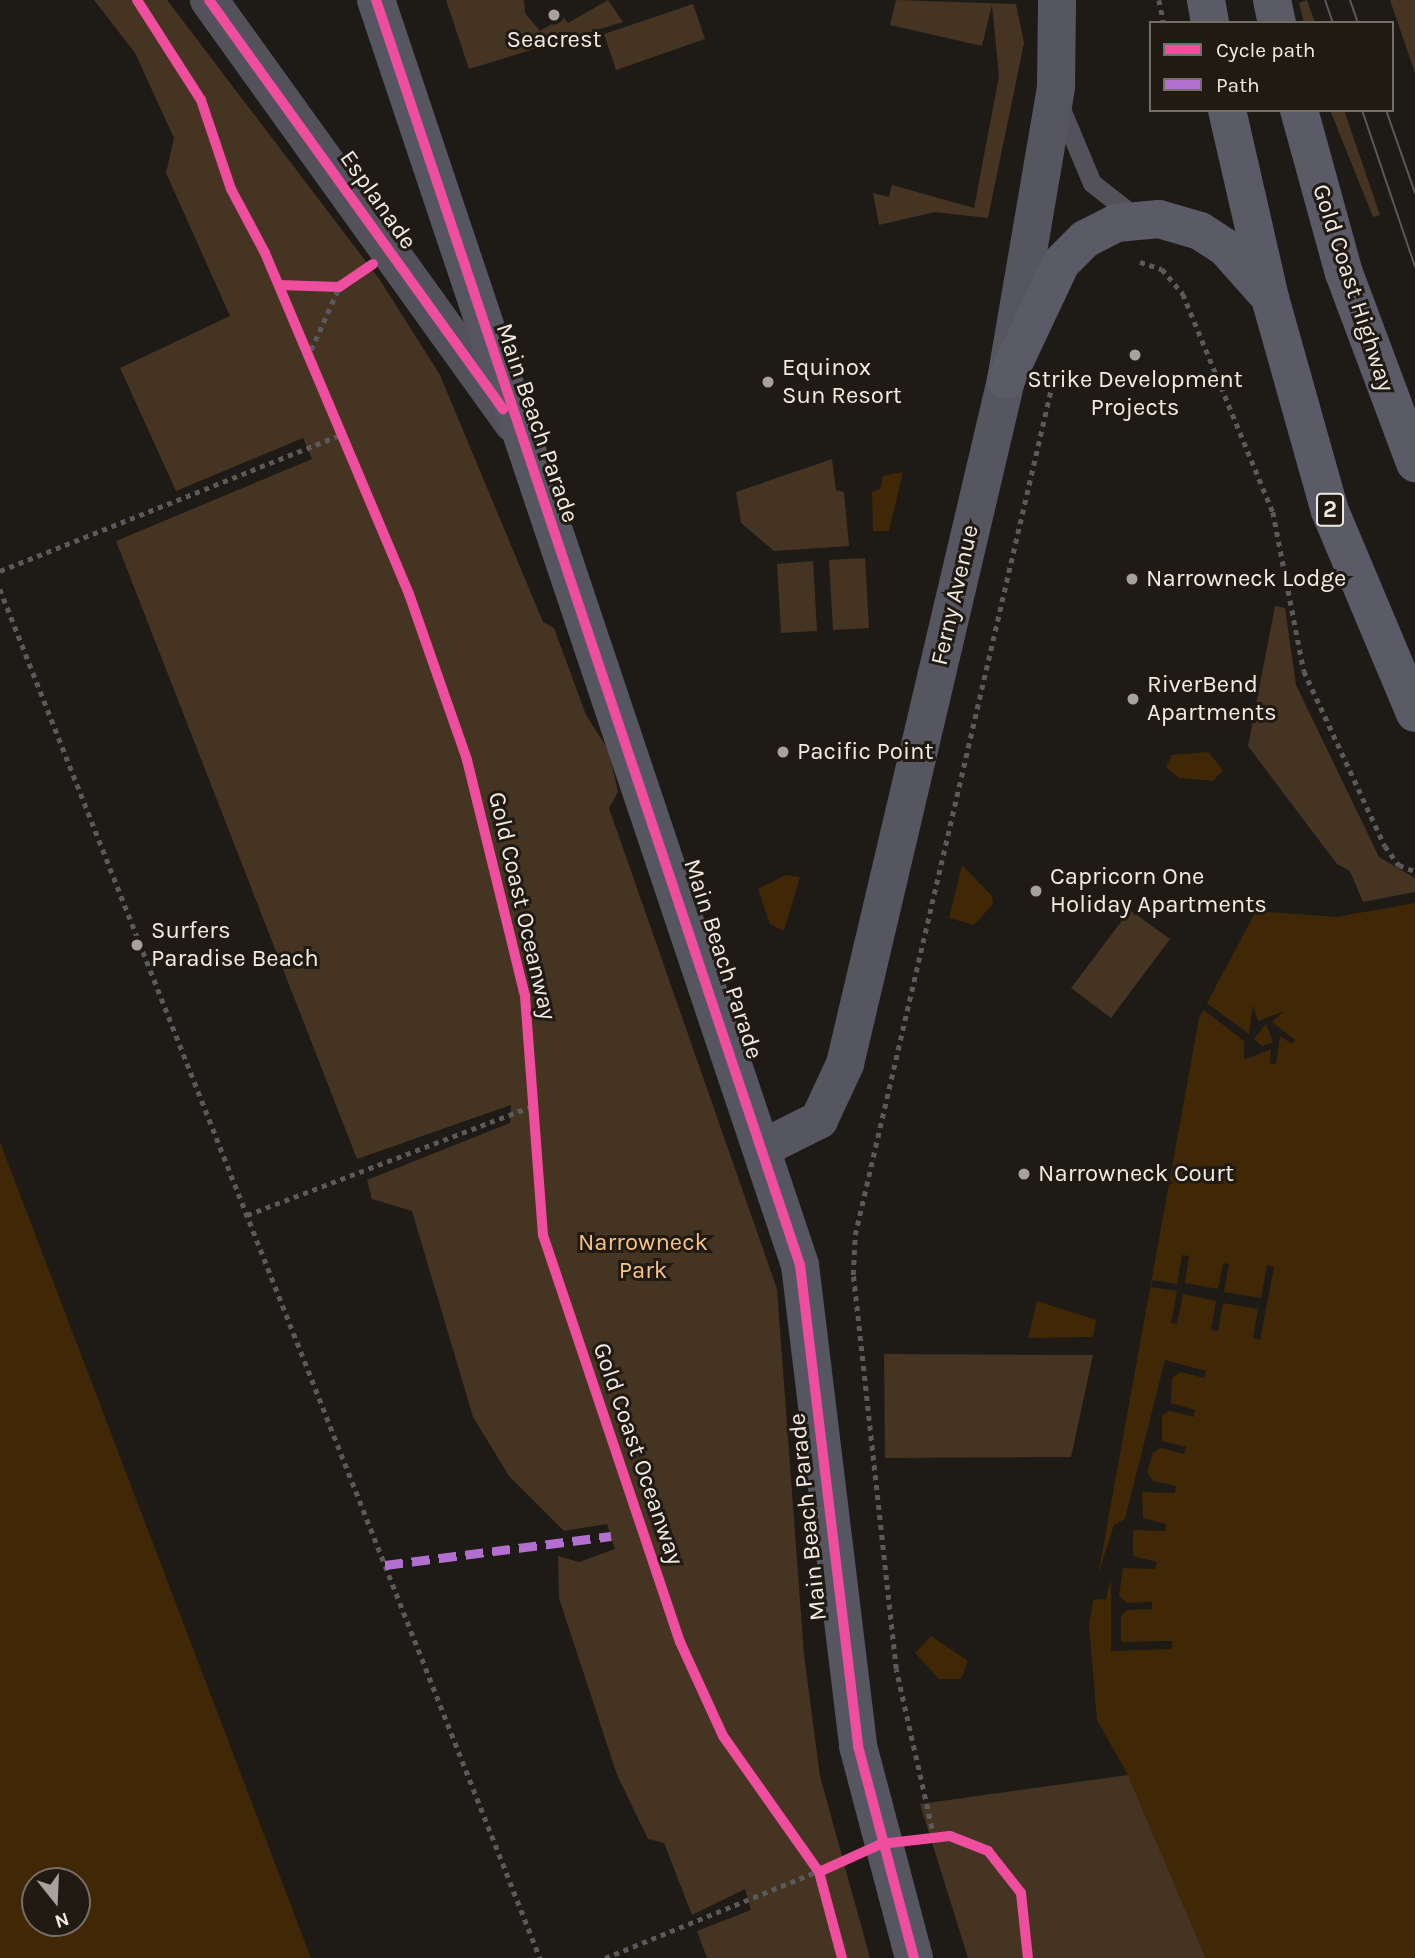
<!DOCTYPE html>
<html>
<head>
<meta charset="utf-8">
<style>
	body { margin:0 }
	#map { position:relative; width:1415px; height:1958px; overflow:hidden; background:#1e1a16; font-family:Karla,sans-serif }
	div>[style] { position:absolute }
	.green>* { inset:0; background:#453421 }
	.water>* { inset:0; background:#402807 }
	.pier>* { inset:0; background:#1e1a16 }
	.path>* { height:4.5px; margin-top:-2.25px; transform-origin:0; background:repeating-linear-gradient(90deg,#5a5a5d 0 5px,transparent 0 10px) }
	.lane>* { height:19px; margin:-9.5px; padding:0 9.5px; transform-origin:9.5px; border-radius:9.5px; background:#53525b }
	.street>* { height:38px; margin:-19px; padding:0 19px; transform-origin:19px; border-radius:19px; background:#53525b }
	.secondary>* { height:38px; margin:-19px; padding:0 19px; transform-origin:19px; border-radius:19px; background:#565661 }
	.highway>* { height:38px; margin:-19px; padding:0 19px; transform-origin:19px; border-radius:19px; background:#5b5b67 }
	.tram>* { height:2px; margin:-1px; padding:0 1px; transform-origin:1px; border-radius:1px; background:#5a585a }
	.quiet>* { height:9px; margin-top:-4.5px; transform-origin:0; background:repeating-linear-gradient(90deg,#b36fd0 0 18px,transparent 0 27px) }
	.cycleway>* { height:10px; margin:-5px; padding:0 5px; transform-origin:5px; border-radius:5px; background:#ef4d9e }
	.dots>* { width:19px; height:19px; translate:-50% -50%; box-sizing:border-box; border:4px solid #211a12; border-radius:50% }
	span { translate:-50% -50%; white-space:nowrap; text-align:center; line-height:1.15; -webkit-text-stroke:6px #211a12; paint-order:stroke }
	.shield-label span { padding:2px 5px; background:#211a12; border:2px solid; border-radius:5px; -webkit-text-stroke-width:0 }
	.shield-label { font-size:23px; color:#f0ebe5; font-weight:700 }
	.poi-label { font-size:24px; color:#f0ebe5 }
	.left { translate:0 -50%; text-align:left }
	.street-label { font-size:24px; color:#f0ebe5 }
	.park-label { font-size:24px; color:#f5c38b }
	.legend { position:absolute; left:1149px; top:21px; width:245px; height:91px; box-sizing:border-box; background:#211a12; border:2px solid #746e66; margin:0; padding:9px 12px; list-style:none; font-size:21px; color:#f0ebe5 }
	.legend li { display:flex; align-items:center; gap:14px; height:35px }
	.legend b { width:35px; border:2px solid #746e66 }
	.north { position:absolute; left:21px; top:1867px; width:70px; height:70px; box-sizing:border-box; background:#211a12; border:2px solid #746e66; border-radius:50%; rotate:162deg; font-size:19px; font-weight:700; line-height:28px; text-align:center; color:#f0ebe5 }
	.north::after { content:''; display:block; margin:auto; width:24px; height:32px; background:#a6a29d; clip-path:polygon(50% 0,100% 100%,50% 72%,0 100%) }
</style>
</head>
<body>
<div id="map">
	<div class="green">
		<i style="clip-path:polygon(94px 0,167px 0,380px 280px,440px 375px,543px 622px,554px 628px,586px 715px,609px 751px,618px 792px,609px 808px,777px 1289px,804px 1655px,820px 1776px,870px 1958px,707px 1958px,697px 1931px,751px 1910px,745px 1889px,692px 1915px,664px 1843px,648px 1839px,617px 1775px,559px 1598px,558px 1556px,579px 1562px,615px 1549px,607px 1524px,564px 1531px,509px 1476px,473px 1417px,412px 1211px,372px 1199px,367px 1180px,510px 1123px,511px 1105px,357px 1159px,116px 541px,312px 459px,303px 438px,176px 491px,120px 368px,230px 316px,166px 173px,174px 138px,135px 53px)"></i>
		<i style="clip-path:polygon(446px 0,524px 0,525px 13px,540px 31px,563px 17px,568px 23px,608px 0,623px 22px,469px 69px)"></i>
		<i style="clip-path:polygon(896px 0,1016px 4px,1024px 43px,988px 218px,935px 212px,879px 225px,873px 193px,889px 197px,892px 185px,974px 208px,999px 76px,992px 5px,982px 46px,890px 25px)"></i>
		<i style="clip-path:polygon(1307px 0,1315px 23px,1304px 23px,1299px 3px)"></i>
		<i style="clip-path:polygon(1390px 0,1415px 0,1415px 73px)"></i>
		<i style="clip-path:polygon(693px 4px,705px 39px,616px 70px,604px 34px)"></i>
		<i style="clip-path:polygon(1330px 110px,1344px 110px,1380px 215px,1373px 217px)"></i>
		<i style="clip-path:polygon(832px 459px,836px 490px,844px 492px,849px 546px,774px 551px,741px 523px,736px 492px)"></i>
		<i style="clip-path:polygon(865px 558px,869px 628px,833px 630px,829px 560px)"></i>
		<i style="clip-path:polygon(813px 561px,817px 631px,781px 633px,777px 564px)"></i>
		<i style="clip-path:polygon(1275px 606px,1285px 608px,1296px 685px,1379px 857px,1415px 878px,1415px 892px,1363px 902px,1350px 871px,1337px 864px,1248px 746px)"></i>
		<i style="clip-path:polygon(1130px 910px,1170px 939px,1111px 1018px,1071px 988px)"></i>
		<i style="clip-path:polygon(884px 1354px,1093px 1355px,1071px 1457px,885px 1458px)"></i>
		<i style="clip-path:polygon(1128px 1775px,1206px 1958px,968px 1958px,920px 1804px)"></i>
	</div>
	<div class="water">
		<i style="clip-path:polygon(903px 472px,889px 531px,873px 531px,872px 492px,880px 489px,883px 476px)"></i>
		<i style="clip-path:polygon(1208px 752px,1223px 770px,1213px 781px,1179px 778px,1166px 767px,1172px 755px)"></i>
		<i style="clip-path:polygon(962px 865px,992px 896px,993px 904px,974px 925px,949px 918px)"></i>
		<i style="clip-path:polygon(786px 875px,800px 877px,784px 931px,770px 924px,758px 889px)"></i>
		<i style="clip-path:polygon(1415px 903px,1415px 1958px,1206px 1958px,1128px 1775px,1097px 1720px,1089px 1625px,1199px 1018px,1256px 911px,1336px 917px)"></i>
		<i style="clip-path:polygon(evenodd,0 1142px,311px 1958px,0 1958px,0 1142px,35px 1881px,77px 1881px,77px 1923px,35px 1923px,35px 1881px)"></i>
		<i style="clip-path:polygon(1037px 1301px,1096px 1320px,1093px 1337px,1028px 1338px)"></i>
		<i style="clip-path:polygon(931px 1636px,968px 1661px,961px 1679px,939px 1679px,915px 1653px)"></i>
	</div>
	<div class="pier">
		<i style="clip-path:polygon(evenodd,1204px 1001px,1249px 1034px,1253px 1005px,1258px 1021px,1284px 1011px,1272px 1022px,1295px 1040px,1292px 1044px,1280px 1036px,1276px 1064px,1270px 1064px,1271px 1049px,1244px 1060px,1244px 1041px,1201px 1008px,1204px 1001px,1266px 1024px,1273px 1042px,1262px 1046px,1254px 1039px,1266px 1024px)"></i>
		<i style="clip-path:polygon(1182px 1255px,1189px 1256px,1185px 1283px,1218px 1289px,1223px 1263px,1229px 1264px,1224px 1292px,1261px 1298px,1267px 1265px,1274px 1267px,1260px 1340px,1253px 1338px,1258px 1309px,1223px 1303px,1218px 1331px,1211px 1330px,1216px 1301px,1183px 1294px,1177px 1324px,1171px 1323px,1177px 1291px,1151px 1287px,1152px 1280px,1177px 1284px)"></i>
		<i style="clip-path:polygon(1165px 1360px,1206px 1371px,1204px 1378px,1180px 1372px,1172px 1378px,1171px 1403px,1195px 1410px,1194px 1417px,1170px 1411px,1162px 1415px,1162px 1441px,1186px 1447px,1184px 1454px,1161px 1448px,1153px 1453px,1147px 1472px,1153px 1481px,1176px 1486px,1175px 1493px,1142px 1492px,1143px 1518px,1166px 1524px,1165px 1531px,1133px 1530px,1133px 1556px,1157px 1562px,1155px 1569px,1123px 1568px,1119px 1596px,1127px 1603px,1152px 1602px,1152px 1609px,1127px 1610px,1121px 1616px,1121px 1642px,1172px 1641px,1172px 1649px,1111px 1651px,1111px 1579px,1106px 1599px,1090px 1600px,1114px 1525px,1125px 1519px)"></i>
	</div>
	<div class="path">
		<i style="left:1159px;top:0;width:24px;rotate:78deg"></i>
		<i style="left:1140px;top:262px;width:23px;rotate:18deg"></i>
		<i style="left:1162px;top:269px;width:33px;rotate:50deg"></i>
		<i style="left:1183px;top:294px;width:236px;rotate:67.6deg"></i>
		<i style="left:1273px;top:512px;width:162px;rotate:79deg"></i>
		<i style="left:1304px;top:671px;width:193px;rotate:65.2deg"></i>
		<i style="left:1385px;top:846px;width:24px;rotate:54deg"></i>
		<i style="left:1399px;top:865px;width:17px;rotate:21deg"></i>
		<i style="left:279px;top:285px;width:60px;rotate:1.9deg"></i>
		<i style="left:339px;top:287px;width:23px;rotate:-34deg"></i>
		<i style="left:307px;top:359px;width:79px;rotate:-66deg"></i>
		<i style="left:0;top:571px;width:366px;rotate:-21.8deg"></i>
		<i style="left:0;top:589px;width:1472px;rotate:68.47deg"></i>
		<i style="left:247px;top:1215px;width:306px;rotate:-20.9deg"></i>
		<i style="left:934px;top:1838px;width:173px;rotate:-102.7deg"></i>
		<i style="left:896px;top:1669px;width:396px;rotate:-96.2deg"></i>
		<i style="left:853px;top:1275px;width:40px;rotate:-87.1deg"></i>
		<i style="left:855px;top:1235px;width:886px;rotate:-76.95deg"></i>
		<i style="left:922px;top:1839px;width:28px;rotate:-6deg"></i>
		<i style="left:950px;top:1836px;width:41px;rotate:21.5deg"></i>
		<i style="left:988px;top:1851px;width:53px;rotate:51.8deg"></i>
		<i style="left:1021px;top:1893px;width:65px;rotate:83.9deg"></i>
		<i style="left:605px;top:1958px;width:265px;rotate:-22.2deg"></i>
	</div>
	<div class="lane">
		<i style="left:1061px;top:109px;width:80px;rotate:67.3deg"></i>
		<i style="left:1092px;top:183px;width:52px;rotate:38deg"></i>
	</div>
	<div class="street">
		<i style="left:209px;top:0;width:521px;rotate:54.3deg"></i>
	</div>
	<div class="secondary">
		<i style="left:376px;top:0;width:1334px;rotate:71.47deg"></i>
		<i style="left:800px;top:1265px;width:484px;rotate:83.1deg"></i>
		<i style="left:858px;top:1746px;width:219px;rotate:75.2deg"></i>
		<i style="left:763px;top:1148px;width:63px;rotate:-26.6deg"></i>
		<i style="left:819px;top:1120px;width:62px;rotate:-65.1deg"></i>
		<i style="left:845px;top:1064px;width:703px;rotate:-76.75deg"></i>
		<i style="left:1006px;top:380px;width:298px;rotate:-80.3deg"></i>
		<i style="left:1056px;top:86px;width:86px;rotate:-89.3deg"></i>
	</div>
	<div class="highway">
		<i style="left:1206px;top:0;width:23px;rotate:80deg"></i>
		<i style="left:1272px;top:0;width:24px;rotate:78deg"></i>
		<i style="left:1227px;top:110px;width:193px;rotate:77.1deg"></i>
		<i style="left:1270px;top:298px;width:221px;rotate:74.3deg"></i>
		<i style="left:1330px;top:511px;width:219px;rotate:67.2deg"></i>
		<i style="left:1299px;top:110px;width:169px;rotate:74.6deg"></i>
		<i style="left:1344px;top:273px;width:203px;rotate:69.5deg"></i>
		<i style="left:1006px;top:380px;width:129px;rotate:-64.8deg"></i>
		<i style="left:1061px;top:263px;width:34px;rotate:-45deg"></i>
		<i style="left:1085px;top:239px;width:35px;rotate:-27deg"></i>
		<i style="left:1116px;top:223px;width:43px;rotate:-5.3deg"></i>
		<i style="left:1159px;top:219px;width:43px;rotate:16.3deg"></i>
		<i style="left:1200px;top:231px;width:30px;rotate:33deg"></i>
		<i style="left:1225px;top:247px;width:59px;rotate:48.4deg"></i>
	</div>
	<div class="tram">
		<i style="left:1325px;top:0;width:24px;rotate:71deg"></i>
		<i style="left:1350px;top:0;width:24px;rotate:71deg"></i>
		<i style="left:1362px;top:110px;width:166px;rotate:71.3deg"></i>
		<i style="left:1386px;top:110px;width:88px;rotate:70.7deg"></i>
	</div>
	<div class="quiet">
		<i style="left:385px;top:1565px;width:228px;rotate:-7.3deg"></i>
	</div>
	<div class="cycleway">
		<i style="left:137px;top:0;width:119px;rotate:57.4deg"></i>
		<i style="left:201px;top:100px;width:94px;rotate:71.4deg"></i>
		<i style="left:231px;top:189px;width:72px;rotate:62deg"></i>
		<i style="left:265px;top:253px;width:370px;rotate:67.1deg"></i>
		<i style="left:409px;top:594px;width:176px;rotate:70.7deg"></i>
		<i style="left:467px;top:760px;width:243px;rotate:76.2deg"></i>
		<i style="left:525px;top:996px;width:240px;rotate:85.7deg"></i>
		<i style="left:543px;top:1235px;width:429px;rotate:71.4deg"></i>
		<i style="left:680px;top:1642px;width:103px;rotate:65.4deg"></i>
		<i style="left:723px;top:1736px;width:166px;rotate:54.8deg"></i>
		<i style="left:819px;top:1872px;width:89px;rotate:75deg"></i>
		<i style="left:209px;top:0;width:504px;rotate:54.29deg"></i>
		<i style="left:376px;top:0;width:1334px;rotate:71.47deg"></i>
		<i style="left:800px;top:1265px;width:484px;rotate:83.1deg"></i>
		<i style="left:858px;top:1746px;width:219px;rotate:75.2deg"></i>
		<i style="left:279px;top:285px;width:60px;rotate:1.9deg"></i>
		<i style="left:339px;top:287px;width:41px;rotate:-34.1deg"></i>
		<i style="left:819px;top:1872px;width:68px;rotate:-24.3deg"></i>
		<i style="left:881px;top:1844px;width:69px;rotate:-6.6deg"></i>
		<i style="left:950px;top:1836px;width:41px;rotate:21.5deg"></i>
		<i style="left:988px;top:1851px;width:53px;rotate:51.8deg"></i>
		<i style="left:1021px;top:1893px;width:65px;rotate:83.9deg"></i>
	</div>
	<div class="dots">
		<i style="left:554px;top:15px;background:#a6a29d"></i>
		<i style="left:1135px;top:355px;background:#a6a29d"></i>
		<i style="left:768px;top:382px;background:#a6a29d"></i>
		<i style="left:1132px;top:579px;background:#a6a29d"></i>
		<i style="left:1133px;top:699px;background:#a6a29d"></i>
		<i style="left:783px;top:752px;background:#a6a29d"></i>
		<i style="left:1036px;top:891px;background:#a6a29d"></i>
		<i style="left:137px;top:945px;background:#a6a29d"></i>
		<i style="left:1024px;top:1174px;background:#a6a29d"></i>
	</div>
	<div class="shield-label">
		<span style="left:1330px;top:510px">2</span>
	</div>
	<div class="poi-label">
		<span style="left:554px;top:40px">Seacrest</span>
		<span class="left" style="left:782px;top:382px">Equinox<br>Sun Resort</span>
		<span style="left:1135px;top:394px">Strike Development<br>Projects</span>
		<span class="left" style="left:1146px;top:579px">Narrowneck Lodge</span>
		<span class="left" style="left:1147px;top:699px">RiverBend<br>Apartments</span>
		<span class="left" style="left:797px;top:752px">Pacific Point</span>
		<span class="left" style="left:1050px;top:891px">Capricorn One<br>Holiday Apartments</span>
		<span class="left" style="left:151px;top:945px">Surfers<br>Paradise Beach</span>
		<span class="left" style="left:1038px;top:1174px">Narrowneck Court</span>
	</div>
	<div class="street-label">
		<span style="left:378px;top:200px;rotate:55deg">Esplanade</span>
		<span style="left:1353px;top:288px;rotate:72deg">Gold Coast Highway</span>
		<span style="left:537px;top:423px;rotate:71deg">Main Beach Parade</span>
		<span style="left:955px;top:595px;rotate:-77deg">Ferny Avenue</span>
		<span style="left:522px;top:906px;rotate:77deg">Gold Coast Oceanway</span>
		<span style="left:723px;top:959px;rotate:72deg">Main Beach Parade</span>
		<span style="left:638px;top:1454px;rotate:71deg">Gold Coast Oceanway</span>
		<span style="left:808px;top:1517px;rotate:-96deg">Main Beach Parade</span>
	</div>
	<div class="park-label">
		<span style="left:643px;top:1257px">Narrowneck<br>Park</span>
	</div>
	<ul class="legend">
	<li><b style="height:9px;background:#ef4d9e"></b>Cycle path</li>
	<li><b style="height:9px;background:#b36fd0"></b>Path</li>
	</ul>
	<div class="north">N</div>
</div>
</body>
</html>
